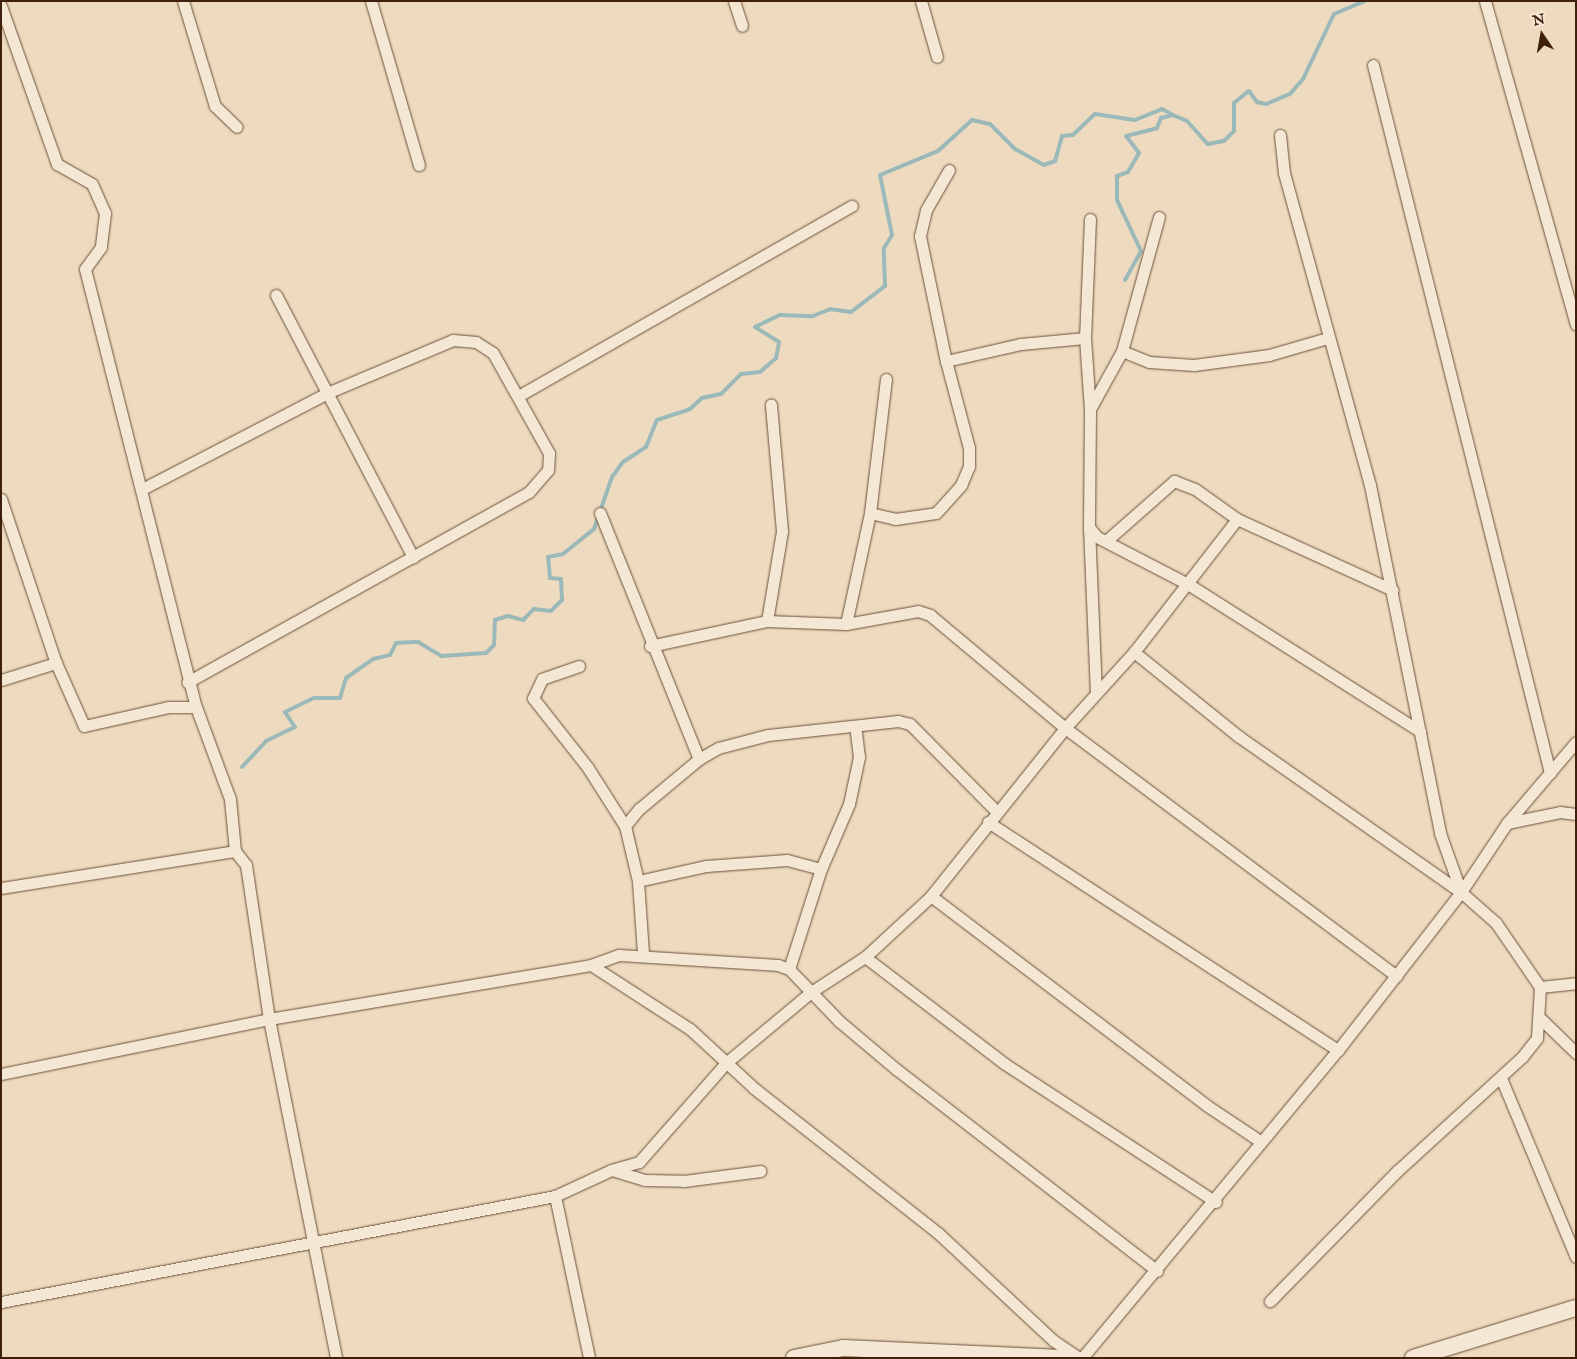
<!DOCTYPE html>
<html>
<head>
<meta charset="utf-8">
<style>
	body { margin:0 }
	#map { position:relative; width:1577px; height:1359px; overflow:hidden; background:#eedbbf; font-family:"IM FELL English",serif }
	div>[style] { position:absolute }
	.stream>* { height:4px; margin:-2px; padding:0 2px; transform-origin:2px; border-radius:2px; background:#9cb9ba }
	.roads { filter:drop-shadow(0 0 1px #6b4f37) drop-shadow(0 0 1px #6b4f37) }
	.street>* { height:11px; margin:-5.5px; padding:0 5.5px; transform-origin:5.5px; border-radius:5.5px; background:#f4e8d5 }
	.secondary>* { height:16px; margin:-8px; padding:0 8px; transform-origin:8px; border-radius:8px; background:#f4e8d5 }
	span { translate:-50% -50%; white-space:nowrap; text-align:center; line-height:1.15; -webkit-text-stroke:4.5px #f4e8d5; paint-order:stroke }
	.frame { position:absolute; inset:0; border:2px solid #3f200a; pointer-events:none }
	.north { position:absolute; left:1517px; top:10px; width:50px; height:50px; -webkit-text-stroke:4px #f4e8d5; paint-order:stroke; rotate:348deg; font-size:14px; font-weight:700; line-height:20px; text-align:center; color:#3f200a }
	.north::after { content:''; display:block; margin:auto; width:18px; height:22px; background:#3f200a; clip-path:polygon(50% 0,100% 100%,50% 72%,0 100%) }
</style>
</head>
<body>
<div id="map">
	<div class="stream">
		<i style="left:1125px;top:280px;width:33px;rotate:-61deg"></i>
		<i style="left:1141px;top:251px;width:56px;rotate:-115.2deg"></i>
		<i style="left:1117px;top:200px;width:24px;rotate:-90deg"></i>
		<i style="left:1117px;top:176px;width:12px;rotate:-20deg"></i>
		<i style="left:1128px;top:172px;width:22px;rotate:-60deg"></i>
		<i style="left:1139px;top:153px;width:21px;rotate:-127deg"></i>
		<i style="left:1126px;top:136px;width:32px;rotate:-14deg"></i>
		<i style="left:1157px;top:128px;width:11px;rotate:-68deg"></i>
		<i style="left:1161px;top:118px;width:12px;rotate:-14deg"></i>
		<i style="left:1173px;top:115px;width:15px;rotate:23deg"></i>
		<i style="left:1187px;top:121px;width:31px;rotate:48deg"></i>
		<i style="left:1208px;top:144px;width:16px;rotate:-11deg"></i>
		<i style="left:1224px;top:141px;width:14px;rotate:-45deg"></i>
		<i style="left:1234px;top:131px;width:28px;rotate:-90deg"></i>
		<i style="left:1234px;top:103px;width:19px;rotate:-39deg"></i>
		<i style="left:1249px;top:91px;width:14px;rotate:54deg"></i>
		<i style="left:1257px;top:102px;width:9px;rotate:13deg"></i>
		<i style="left:1266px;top:104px;width:26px;rotate:-23deg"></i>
		<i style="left:1290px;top:94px;width:20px;rotate:-49deg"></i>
		<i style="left:1303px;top:79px;width:72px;rotate:-64.5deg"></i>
		<i style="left:1334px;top:14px;width:33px;rotate:-23deg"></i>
		<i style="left:242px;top:767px;width:35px;rotate:-47deg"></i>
		<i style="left:266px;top:741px;width:32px;rotate:-26deg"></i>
		<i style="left:295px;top:727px;width:18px;rotate:-124deg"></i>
		<i style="left:285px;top:712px;width:32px;rotate:-26deg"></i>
		<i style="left:314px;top:698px;width:26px"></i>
		<i style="left:340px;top:698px;width:21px;rotate:-73deg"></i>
		<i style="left:346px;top:678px;width:33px;rotate:-35deg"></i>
		<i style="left:373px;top:659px;width:17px;rotate:-13deg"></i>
		<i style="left:390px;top:655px;width:13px;rotate:-63deg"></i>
		<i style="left:396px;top:643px;width:22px;rotate:-3deg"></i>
		<i style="left:418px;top:642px;width:27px;rotate:31deg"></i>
		<i style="left:441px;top:656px;width:45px;rotate:-3.8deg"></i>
		<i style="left:486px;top:653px;width:11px;rotate:-45deg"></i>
		<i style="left:494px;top:645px;width:25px;rotate:-88deg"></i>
		<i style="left:495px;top:620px;width:14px;rotate:-17deg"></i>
		<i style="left:508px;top:616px;width:16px;rotate:15deg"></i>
		<i style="left:523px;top:620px;width:16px;rotate:-45deg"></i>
		<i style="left:534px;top:609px;width:17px;rotate:7deg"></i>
		<i style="left:551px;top:611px;width:16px;rotate:-45deg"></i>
		<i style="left:562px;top:600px;width:21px;rotate:-93deg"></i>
		<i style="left:561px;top:579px;width:11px;rotate:-175deg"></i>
		<i style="left:550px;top:578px;width:21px;rotate:-95deg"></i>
		<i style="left:548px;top:557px;width:15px;rotate:-11deg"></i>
		<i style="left:563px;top:554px;width:40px;rotate:-39deg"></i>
		<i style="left:594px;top:529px;width:55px;rotate:-70.9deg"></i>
		<i style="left:612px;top:477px;width:19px;rotate:-54deg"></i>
		<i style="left:623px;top:462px;width:27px;rotate:-33deg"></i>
		<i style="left:646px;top:447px;width:29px;rotate:-68deg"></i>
		<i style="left:657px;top:420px;width:35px;rotate:-18deg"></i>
		<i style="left:690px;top:409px;width:16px;rotate:-43deg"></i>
		<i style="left:702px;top:398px;width:19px;rotate:-12deg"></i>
		<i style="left:721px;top:394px;width:28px;rotate:-45deg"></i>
		<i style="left:741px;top:374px;width:19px;rotate:-6deg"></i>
		<i style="left:760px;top:372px;width:21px;rotate:-41deg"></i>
		<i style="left:776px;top:358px;width:16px;rotate:-79deg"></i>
		<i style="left:779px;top:342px;width:28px;rotate:-148deg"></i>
		<i style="left:755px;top:327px;width:28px;rotate:-26deg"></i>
		<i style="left:780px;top:315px;width:33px;rotate:2deg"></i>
		<i style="left:813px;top:316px;width:18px;rotate:-22deg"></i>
		<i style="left:830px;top:309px;width:21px;rotate:8deg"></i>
		<i style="left:851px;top:312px;width:43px;rotate:-37.4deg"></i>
		<i style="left:885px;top:286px;width:38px;rotate:-92deg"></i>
		<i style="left:884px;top:248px;width:15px;rotate:-58deg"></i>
		<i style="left:892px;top:235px;width:61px;rotate:-101.3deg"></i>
		<i style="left:880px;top:175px;width:63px;rotate:-22.5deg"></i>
		<i style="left:938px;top:151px;width:46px;rotate:-42.4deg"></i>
		<i style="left:972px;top:120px;width:18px;rotate:13deg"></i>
		<i style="left:990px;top:124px;width:35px;rotate:45deg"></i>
		<i style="left:1015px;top:149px;width:33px;rotate:29deg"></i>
		<i style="left:1044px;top:165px;width:12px;rotate:-20deg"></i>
		<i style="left:1055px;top:161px;width:26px;rotate:-74deg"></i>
		<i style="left:1062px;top:136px;width:11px;rotate:-5deg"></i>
		<i style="left:1073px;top:135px;width:30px;rotate:-44deg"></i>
		<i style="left:1095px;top:114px;width:40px;rotate:8.5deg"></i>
		<i style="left:1135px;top:120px;width:29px;rotate:-22deg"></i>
		<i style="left:1162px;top:109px;width:13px;rotate:29deg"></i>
	</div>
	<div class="roads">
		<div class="street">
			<i style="left:183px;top:1px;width:110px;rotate:73.1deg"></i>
			<i style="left:215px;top:106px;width:30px;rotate:44deg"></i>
			<i style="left:371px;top:1px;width:171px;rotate:73.7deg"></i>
			<i style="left:734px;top:1px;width:26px;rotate:72deg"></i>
			<i style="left:921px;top:1px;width:58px;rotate:74.1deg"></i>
			<i style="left:1485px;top:1px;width:336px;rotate:74.3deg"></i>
			<i style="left:1px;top:6px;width:168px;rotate:70.5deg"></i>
			<i style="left:57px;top:164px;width:40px;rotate:29.7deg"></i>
			<i style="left:92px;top:184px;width:32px;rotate:66deg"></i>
			<i style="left:105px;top:213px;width:34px;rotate:97deg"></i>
			<i style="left:101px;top:247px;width:27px;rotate:126deg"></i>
			<i style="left:85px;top:269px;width:452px;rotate:75.8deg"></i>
			<i style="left:1373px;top:65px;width:730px;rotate:75.96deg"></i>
			<i style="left:1280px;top:135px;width:38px;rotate:84deg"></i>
			<i style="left:1284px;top:173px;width:324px;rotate:74.6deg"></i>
			<i style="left:1370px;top:485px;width:355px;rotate:78.6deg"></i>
			<i style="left:1440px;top:833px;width:63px;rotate:70.4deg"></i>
			<i style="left:949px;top:170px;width:46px;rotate:119.9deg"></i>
			<i style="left:926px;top:210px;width:27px;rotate:103deg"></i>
			<i style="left:920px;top:236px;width:128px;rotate:78.3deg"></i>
			<i style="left:946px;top:361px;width:77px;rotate:-12.8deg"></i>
			<i style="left:1021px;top:344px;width:64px;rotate:-5.4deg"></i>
			<i style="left:1090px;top:219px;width:119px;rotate:92.4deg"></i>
			<i style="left:1085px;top:338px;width:71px;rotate:86deg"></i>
			<i style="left:1090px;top:409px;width:118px;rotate:90.5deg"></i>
			<i style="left:1089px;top:527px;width:13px;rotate:51deg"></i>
			<i style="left:1097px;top:537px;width:102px;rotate:27.3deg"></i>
			<i style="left:1188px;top:584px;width:275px;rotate:32.4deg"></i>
			<i style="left:276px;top:295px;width:296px;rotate:62.4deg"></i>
			<i style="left:1122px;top:351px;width:29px;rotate:22deg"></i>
			<i style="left:1149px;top:362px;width:45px;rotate:3.8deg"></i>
			<i style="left:1194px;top:365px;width:76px;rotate:-7.6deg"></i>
			<i style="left:1269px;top:355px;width:61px;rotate:-16.1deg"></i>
			<i style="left:520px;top:395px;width:382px;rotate:-29.7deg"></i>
			<i style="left:1090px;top:409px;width:66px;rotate:-61.1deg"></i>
			<i style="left:1122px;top:351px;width:139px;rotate:-74.6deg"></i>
			<i style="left:142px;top:489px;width:208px;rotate:-27.4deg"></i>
			<i style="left:327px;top:393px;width:137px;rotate:-22.8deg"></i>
			<i style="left:453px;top:340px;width:23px;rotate:5deg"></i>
			<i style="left:476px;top:342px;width:20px;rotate:33deg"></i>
			<i style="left:493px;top:353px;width:115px;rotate:60.8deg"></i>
			<i style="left:549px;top:453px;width:17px;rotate:93deg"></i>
			<i style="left:548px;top:470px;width:29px;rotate:131deg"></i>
			<i style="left:529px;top:492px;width:391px;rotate:150.9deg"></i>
			<i style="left:1px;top:499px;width:173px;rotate:71.5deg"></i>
			<i style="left:600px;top:513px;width:265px;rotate:68.1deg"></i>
			<i style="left:870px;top:513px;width:26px;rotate:13deg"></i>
			<i style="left:895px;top:519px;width:41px;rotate:-8.3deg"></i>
			<i style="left:936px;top:513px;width:38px;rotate:-48deg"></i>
			<i style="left:961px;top:485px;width:21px;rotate:-67deg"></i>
			<i style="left:969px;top:466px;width:18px;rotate:-90deg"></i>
			<i style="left:969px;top:448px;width:90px;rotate:-104.8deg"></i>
			<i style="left:1089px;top:527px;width:164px;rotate:87.6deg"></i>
			<i style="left:1106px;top:541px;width:91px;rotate:-41.4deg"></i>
			<i style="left:1174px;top:481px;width:22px;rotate:21deg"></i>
			<i style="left:1195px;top:489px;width:52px;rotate:35.5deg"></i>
			<i style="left:1237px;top:519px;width:171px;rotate:24.5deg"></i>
			<i style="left:767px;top:621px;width:91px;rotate:-80.5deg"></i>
			<i style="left:782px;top:531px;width:127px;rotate:-95deg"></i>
			<i style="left:846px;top:624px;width:114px;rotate:-77.8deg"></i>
			<i style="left:870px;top:513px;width:135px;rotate:-83.2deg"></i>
			<i style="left:650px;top:646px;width:120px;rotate:-12.1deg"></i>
			<i style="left:767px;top:621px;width:79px;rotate:2.2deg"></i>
			<i style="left:846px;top:624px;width:73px;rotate:-10.2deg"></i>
			<i style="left:918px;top:611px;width:13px;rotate:18deg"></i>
			<i style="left:930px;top:615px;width:176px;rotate:39.9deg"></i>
			<i style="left:1065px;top:728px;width:414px;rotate:36.8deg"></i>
			<i style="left:1134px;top:652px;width:134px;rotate:38.9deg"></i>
			<i style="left:1238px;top:736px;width:272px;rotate:35deg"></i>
			<i style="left:1461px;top:892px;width:47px;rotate:41.5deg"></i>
			<i style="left:1496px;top:923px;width:78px;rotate:55.5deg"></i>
			<i style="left:1540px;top:987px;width:51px;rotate:93.4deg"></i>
			<i style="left:1537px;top:1038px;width:24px;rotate:128deg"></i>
			<i style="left:1522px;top:1057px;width:169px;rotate:137.6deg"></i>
			<i style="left:1397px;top:1171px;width:182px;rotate:134.3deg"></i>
			<i style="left:579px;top:666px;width:39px;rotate:161deg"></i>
			<i style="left:542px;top:679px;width:21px;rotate:115deg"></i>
			<i style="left:533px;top:698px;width:89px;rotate:51.8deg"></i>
			<i style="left:588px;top:768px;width:69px;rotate:57.5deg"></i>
			<i style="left:1px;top:680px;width:58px;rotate:-17.2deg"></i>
			<i style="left:56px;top:663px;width:69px;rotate:66deg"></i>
			<i style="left:84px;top:726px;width:86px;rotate:-12.7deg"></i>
			<i style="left:168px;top:707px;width:28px"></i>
			<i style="left:196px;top:707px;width:98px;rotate:69.7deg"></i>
			<i style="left:230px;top:799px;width:52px;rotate:84.5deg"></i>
			<i style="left:235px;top:851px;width:18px;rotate:52deg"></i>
			<i style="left:246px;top:865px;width:156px;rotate:81.5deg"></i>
			<i style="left:269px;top:1019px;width:346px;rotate:78.8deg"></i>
			<i style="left:988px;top:822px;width:418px;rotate:33.1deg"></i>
			<i style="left:1507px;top:823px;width:54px;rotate:-11.7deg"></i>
			<i style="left:1560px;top:812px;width:16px;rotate:7deg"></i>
			<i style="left:638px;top:881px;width:57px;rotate:-103.3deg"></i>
			<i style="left:625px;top:826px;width:22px;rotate:-51deg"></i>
			<i style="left:639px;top:809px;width:78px;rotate:-39.8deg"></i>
			<i style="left:699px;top:759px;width:22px;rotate:-30deg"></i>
			<i style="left:718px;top:748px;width:52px;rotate:-14.6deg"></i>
			<i style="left:768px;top:735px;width:131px;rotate:-6.1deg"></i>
			<i style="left:898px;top:721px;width:12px;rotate:14deg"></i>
			<i style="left:910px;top:724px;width:124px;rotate:45.3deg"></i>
			<i style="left:1px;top:888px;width:237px;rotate:-9deg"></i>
			<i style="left:931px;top:896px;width:345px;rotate:37.2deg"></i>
			<i style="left:1206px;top:1105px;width:65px;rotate:33.7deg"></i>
			<i style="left:643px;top:953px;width:72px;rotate:-94deg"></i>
			<i style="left:638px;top:881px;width:70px;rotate:-12.4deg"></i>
			<i style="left:706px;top:866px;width:81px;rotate:-4.2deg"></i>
			<i style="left:787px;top:860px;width:35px;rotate:15deg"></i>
			<i style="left:865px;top:957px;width:176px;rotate:37.4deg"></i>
			<i style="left:1005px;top:1064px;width:252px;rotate:33.2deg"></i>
			<i style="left:591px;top:965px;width:118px;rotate:32.9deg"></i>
			<i style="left:690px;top:1029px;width:88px;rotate:42.7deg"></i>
			<i style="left:755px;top:1089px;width:233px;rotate:38.2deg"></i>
			<i style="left:938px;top:1233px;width:158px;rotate:43deg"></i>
			<i style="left:1054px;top:1341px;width:30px;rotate:34deg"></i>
			<i style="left:789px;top:969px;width:105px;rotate:-72.3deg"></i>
			<i style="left:821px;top:869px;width:71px;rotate:-66.7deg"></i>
			<i style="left:849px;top:804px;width:48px;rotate:-78deg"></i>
			<i style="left:859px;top:757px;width:31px;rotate:-97deg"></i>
			<i style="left:1540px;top:987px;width:36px;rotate:-6deg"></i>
			<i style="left:1541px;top:1019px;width:49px;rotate:44.2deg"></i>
			<i style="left:1px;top:1074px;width:274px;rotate:-11.6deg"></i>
			<i style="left:269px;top:1019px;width:326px;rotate:-9.5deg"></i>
			<i style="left:591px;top:965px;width:30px;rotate:-20deg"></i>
			<i style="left:619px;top:955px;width:159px;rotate:3.6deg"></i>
			<i style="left:778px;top:965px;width:12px;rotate:20deg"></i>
			<i style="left:789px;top:969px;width:72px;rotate:46.1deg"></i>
			<i style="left:839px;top:1021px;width:75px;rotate:40.1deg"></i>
			<i style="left:896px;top:1069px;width:330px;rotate:37.7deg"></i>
			<i style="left:1501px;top:1078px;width:194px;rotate:67.3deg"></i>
			<i style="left:612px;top:1170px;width:34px;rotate:17deg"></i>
			<i style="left:645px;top:1180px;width:39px;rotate:1deg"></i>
			<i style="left:684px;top:1181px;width:77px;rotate:-7.5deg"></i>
			<i style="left:555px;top:1196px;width:166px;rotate:78.1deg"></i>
			<i style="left:1px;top:1302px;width:564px;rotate:-10.83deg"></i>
			<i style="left:555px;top:1196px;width:62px;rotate:-24.9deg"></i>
			<i style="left:611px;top:1170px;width:29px;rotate:-16deg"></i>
			<i style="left:639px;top:1162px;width:133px;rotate:-48.7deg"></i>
			<i style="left:727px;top:1062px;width:109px;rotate:-39.8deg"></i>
			<i style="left:811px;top:992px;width:64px;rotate:-32.9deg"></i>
			<i style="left:865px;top:957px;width:90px;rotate:-42.7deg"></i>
			<i style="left:931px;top:896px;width:215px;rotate:-51.4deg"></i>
			<i style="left:1065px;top:728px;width:103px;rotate:-47.8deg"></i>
			<i style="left:1134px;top:652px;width:168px;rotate:-52.2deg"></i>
			<i style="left:1082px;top:1358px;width:400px;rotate:-50.3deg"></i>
			<i style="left:1338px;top:1050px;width:200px;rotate:-52.1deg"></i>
			<i style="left:1461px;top:892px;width:83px;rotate:-56.3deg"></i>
			<i style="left:1507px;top:823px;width:106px;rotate:-49.6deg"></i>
		</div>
		<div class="secondary">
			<i style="left:794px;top:1358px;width:50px;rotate:-11.5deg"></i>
			<i style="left:843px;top:1348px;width:219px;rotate:2.6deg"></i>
			<i style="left:1413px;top:1358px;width:170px;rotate:-17.1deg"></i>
		</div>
	</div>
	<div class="frame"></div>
	<div class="north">N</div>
</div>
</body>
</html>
